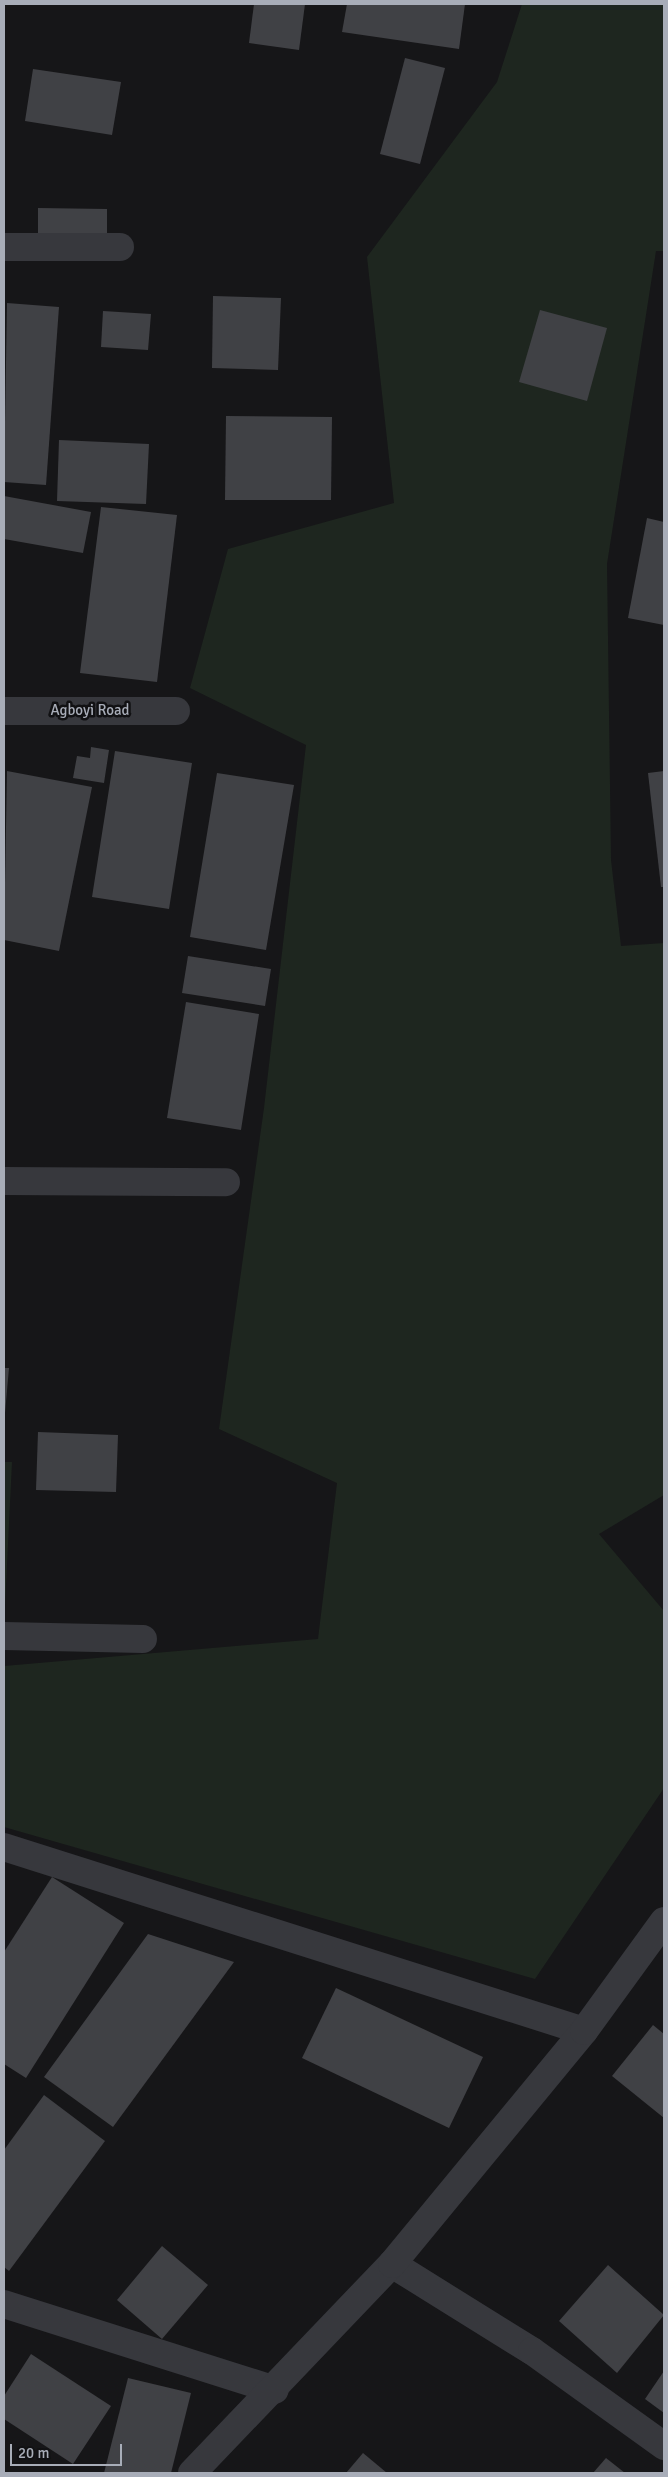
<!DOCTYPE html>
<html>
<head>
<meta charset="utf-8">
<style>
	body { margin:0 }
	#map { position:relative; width:668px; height:2477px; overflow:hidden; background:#161618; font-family:Signika,sans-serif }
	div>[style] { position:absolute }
	.green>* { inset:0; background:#1e261f }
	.building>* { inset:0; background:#404145 }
	.street>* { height:28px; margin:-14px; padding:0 14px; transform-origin:14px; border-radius:14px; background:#37383d }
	span { translate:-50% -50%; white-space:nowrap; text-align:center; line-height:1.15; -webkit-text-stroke:5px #111113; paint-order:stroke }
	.street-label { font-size:15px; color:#a8adb8 }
	.frame { position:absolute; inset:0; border:5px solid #a8adb8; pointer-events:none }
	.scale { position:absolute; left:10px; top:2444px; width:112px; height:22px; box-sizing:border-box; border:2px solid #a8adb8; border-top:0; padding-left:6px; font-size:15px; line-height:18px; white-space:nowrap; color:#a8adb8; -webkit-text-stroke:4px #111113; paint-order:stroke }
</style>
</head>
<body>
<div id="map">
	<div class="green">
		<i style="clip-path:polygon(522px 4px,664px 4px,664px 251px,656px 251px,607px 564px,611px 860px,621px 946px,664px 943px,664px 1495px,599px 1534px,664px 1611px,664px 1788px,535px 1979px,4px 1827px,4px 1666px,318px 1639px,337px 1483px,219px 1429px,264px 1108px,306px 745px,190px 688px,228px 549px,394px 503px,367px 257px,497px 82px)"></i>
		<i style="clip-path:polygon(4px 1462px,12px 1462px,4px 1627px)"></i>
	</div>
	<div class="building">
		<i style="clip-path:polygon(254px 4px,305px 4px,299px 50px,249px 43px)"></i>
		<i style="clip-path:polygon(347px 4px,465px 4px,459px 49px,342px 32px)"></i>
		<i style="clip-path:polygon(405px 58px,445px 68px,420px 164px,380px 154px)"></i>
		<i style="clip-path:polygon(33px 69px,121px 82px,112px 135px,25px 121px)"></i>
		<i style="clip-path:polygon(38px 208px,107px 209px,107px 239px,38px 238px)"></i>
		<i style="clip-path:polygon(213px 296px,281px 298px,278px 370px,212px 368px)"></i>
		<i style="clip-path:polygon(7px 303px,59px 307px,46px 485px,4px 482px)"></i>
		<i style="clip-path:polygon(540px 310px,607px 328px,587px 401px,519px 382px)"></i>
		<i style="clip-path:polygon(103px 311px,151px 314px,148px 350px,101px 347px)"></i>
		<i style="clip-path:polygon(226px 416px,332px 417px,331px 500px,225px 500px)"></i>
		<i style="clip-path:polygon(59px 440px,149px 444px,146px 504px,57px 501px)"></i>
		<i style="clip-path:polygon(4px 496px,91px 512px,83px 553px,4px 539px)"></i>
		<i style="clip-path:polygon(101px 507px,177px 515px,157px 682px,80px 673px)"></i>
		<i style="clip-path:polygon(647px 518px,664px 522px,664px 625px,628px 618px)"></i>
		<i style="clip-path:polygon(91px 747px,109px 750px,104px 783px,73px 778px,77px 756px,90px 758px)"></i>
		<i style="clip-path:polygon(115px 751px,192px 763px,169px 909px,92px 897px)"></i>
		<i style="clip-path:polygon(7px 771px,92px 787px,59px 951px,4px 940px)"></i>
		<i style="clip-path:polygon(664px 771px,664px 887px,661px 887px,648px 773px)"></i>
		<i style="clip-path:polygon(217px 773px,294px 785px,266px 950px,190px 937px)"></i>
		<i style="clip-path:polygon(188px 956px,271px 969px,265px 1006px,182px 993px)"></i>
		<i style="clip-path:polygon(186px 1002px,259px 1014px,241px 1130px,167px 1118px)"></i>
		<i style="clip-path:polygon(4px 1368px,9px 1368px,5px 1413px,4px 1412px)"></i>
		<i style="clip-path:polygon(38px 1432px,118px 1435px,116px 1492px,36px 1490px)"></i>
		<i style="clip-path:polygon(52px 1877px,124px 1923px,26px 2078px,4px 2064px,4px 1952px)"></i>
		<i style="clip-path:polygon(148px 1934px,234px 1962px,113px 2127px,44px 2077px)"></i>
		<i style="clip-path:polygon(336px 1988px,483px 2057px,449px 2128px,302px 2058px)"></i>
		<i style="clip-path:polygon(653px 2025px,664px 2034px,664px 2118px,612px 2076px)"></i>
		<i style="clip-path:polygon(44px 2095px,105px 2141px,9px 2271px,4px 2267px,4px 2150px)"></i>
		<i style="clip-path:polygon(162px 2246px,208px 2285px,162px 2339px,117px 2300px)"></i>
		<i style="clip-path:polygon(608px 2265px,664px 2315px,617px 2373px,559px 2321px)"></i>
		<i style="clip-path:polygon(31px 2354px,111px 2406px,73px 2464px,4px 2419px,4px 2396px)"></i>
		<i style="clip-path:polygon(664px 2371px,664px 2413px,645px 2399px)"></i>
		<i style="clip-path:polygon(128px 2378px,191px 2393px,171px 2473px,104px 2473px)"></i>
		<i style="clip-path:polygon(363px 2453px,387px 2473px,346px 2473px)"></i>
		<i style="clip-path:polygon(606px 2458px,625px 2473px,593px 2473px)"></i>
	</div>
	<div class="street">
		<i style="left:4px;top:247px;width:116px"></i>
		<i style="left:4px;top:711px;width:172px"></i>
		<i style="left:4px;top:1181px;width:222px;rotate:0.3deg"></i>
		<i style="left:4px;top:1636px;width:139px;rotate:1.2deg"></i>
		<i style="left:4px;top:1847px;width:608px;rotate:17.6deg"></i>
		<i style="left:392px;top:2264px;width:165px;rotate:31.9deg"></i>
		<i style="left:532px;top:2351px;width:163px;rotate:35.7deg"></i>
		<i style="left:4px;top:2304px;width:284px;rotate:17.6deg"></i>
		<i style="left:192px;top:2473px;width:289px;rotate:-46.3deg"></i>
		<i style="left:392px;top:2264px;width:302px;rotate:-50.5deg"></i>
		<i style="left:584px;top:2031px;width:136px;rotate:-54deg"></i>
	</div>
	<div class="street-label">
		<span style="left:90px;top:711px">Agboyi Road</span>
	</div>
	<div class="frame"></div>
	<div class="scale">20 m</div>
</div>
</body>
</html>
